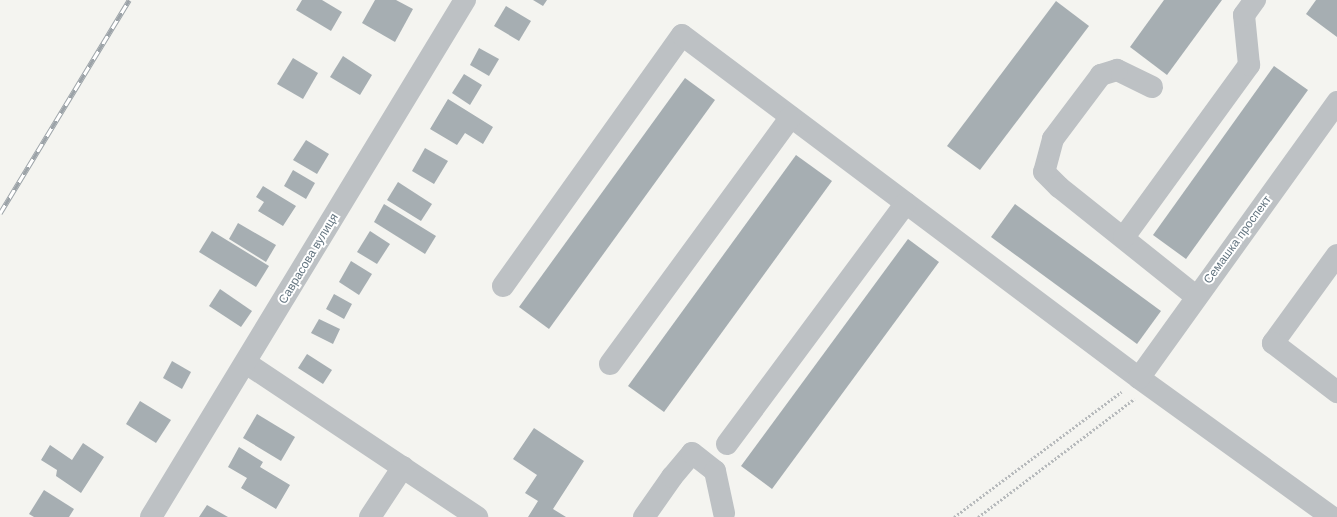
<!DOCTYPE html>
<html>
<head>
<meta charset="utf-8">
<style>
	body { margin:0 }
	#map { position:relative; width:1337px; height:517px; overflow:hidden; background:#f4f4f0; font-family:Arial,sans-serif }
	div>[style] { position:absolute }
	.building>* { inset:0; background:#a6aeb2 }
	.path>* { height:2.5px; margin-top:-1.25px; transform-origin:0; background:repeating-linear-gradient(90deg,#b7babc 0 2px,transparent 0 4px) }
	.minor>* { height:22px; margin:-11px; padding:0 11px; transform-origin:11px; border-radius:11px; background:#bdc1c4 }
	.rail>* { height:4.5px; margin-top:-2.25px; transform-origin:0; background:repeating-linear-gradient(90deg,#fff 0 9px,#9ca3a8 0 18px); box-sizing:border-box; border-block:1px solid #9ca3a8 }
	span { translate:-50% -50%; white-space:nowrap; text-align:center; line-height:1.15; -webkit-text-stroke:4px #fff; paint-order:stroke }
	.street-label { font-size:12px; color:#647580 }
</style>
</head>
<body>
<div id="map">
	<div class="building">
		<i style="clip-path:polygon(302px 0,322px 0,342px 12px,331px 31px,296px 10px)"></i>
		<i style="clip-path:polygon(375px 0,396px 0,413px 9px,395px 42px,362px 23px)"></i>
		<i style="clip-path:polygon(533px 0,547px 0,543px 6px)"></i>
		<i style="clip-path:polygon(1164px 0,1222px 0,1167px 75px,1130px 47px)"></i>
		<i style="clip-path:polygon(1316px 0,1337px 0,1337px 37px,1306px 14px)"></i>
		<i style="clip-path:polygon(1056px 1px,1089px 26px,980px 170px,947px 146px)"></i>
		<i style="clip-path:polygon(506px 6px,531px 21px,519px 41px,494px 26px)"></i>
		<i style="clip-path:polygon(479px 48px,499px 59px,489px 76px,470px 65px)"></i>
		<i style="clip-path:polygon(343px 56px,372px 75px,360px 95px,330px 77px)"></i>
		<i style="clip-path:polygon(293px 58px,318px 73px,303px 99px,277px 84px)"></i>
		<i style="clip-path:polygon(1274px 66px,1308px 90px,1186px 259px,1153px 235px)"></i>
		<i style="clip-path:polygon(464px 74px,482px 85px,470px 105px,452px 93px)"></i>
		<i style="clip-path:polygon(685px 78px,715px 100px,549px 329px,519px 307px)"></i>
		<i style="clip-path:polygon(448px 99px,493px 127px,483px 144px,465px 133px,457px 145px,430px 129px)"></i>
		<i style="clip-path:polygon(306px 140px,329px 154px,317px 174px,293px 160px)"></i>
		<i style="clip-path:polygon(425px 148px,448px 161px,434px 184px,412px 171px)"></i>
		<i style="clip-path:polygon(796px 155px,832px 181px,664px 412px,628px 386px)"></i>
		<i style="clip-path:polygon(293px 170px,315px 183px,306px 199px,284px 186px)"></i>
		<i style="clip-path:polygon(398px 182px,432px 204px,421px 221px,387px 200px)"></i>
		<i style="clip-path:polygon(263px 186px,296px 206px,283px 226px,258px 211px,264px 202px,256px 197px)"></i>
		<i style="clip-path:polygon(384px 204px,436px 236px,425px 254px,374px 222px)"></i>
		<i style="clip-path:polygon(1015px 204px,1161px 311px,1137px 344px,991px 237px)"></i>
		<i style="clip-path:polygon(238px 223px,276px 245px,266px 262px,229px 239px)"></i>
		<i style="clip-path:polygon(212px 231px,269px 266px,256px 287px,199px 252px)"></i>
		<i style="clip-path:polygon(370px 231px,390px 244px,377px 264px,357px 252px)"></i>
		<i style="clip-path:polygon(908px 239px,939px 262px,772px 489px,741px 466px)"></i>
		<i style="clip-path:polygon(351px 261px,372px 274px,359px 295px,339px 282px)"></i>
		<i style="clip-path:polygon(220px 289px,252px 311px,241px 327px,209px 306px)"></i>
		<i style="clip-path:polygon(334px 294px,352px 304px,344px 319px,326px 309px)"></i>
		<i style="clip-path:polygon(319px 319px,340px 329px,333px 344px,311px 333px)"></i>
		<i style="clip-path:polygon(307px 354px,332px 370px,323px 384px,298px 368px)"></i>
		<i style="clip-path:polygon(172px 361px,191px 372px,182px 389px,163px 378px)"></i>
		<i style="clip-path:polygon(140px 401px,171px 420px,156px 443px,126px 424px)"></i>
		<i style="clip-path:polygon(257px 414px,295px 437px,281px 461px,243px 438px)"></i>
		<i style="clip-path:polygon(534px 428px,584px 461px,553px 509px,566px 517px,528px 517px,538px 501px,525px 493px,537px 475px,513px 459px)"></i>
		<i style="clip-path:polygon(83px 443px,104px 457px,81px 493px,56px 476px,57px 470px,41px 460px,50px 445px,72px 460px)"></i>
		<i style="clip-path:polygon(239px 447px,263px 462px,260px 467px,290px 485px,276px 509px,241px 488px,247px 478px,228px 467px)"></i>
		<i style="clip-path:polygon(44px 490px,74px 509px,69px 517px,34px 517px,29px 514px)"></i>
		<i style="clip-path:polygon(207px 505px,228px 517px,199px 517px)"></i>
	</div>
	<div class="path">
		<i style="left:954px;top:517px;width:209px;rotate:-36.8deg"></i>
		<i style="left:978px;top:517px;width:196px;rotate:-37.1deg"></i>
	</div>
	<div class="minor">
		<i style="left:1152px;top:87px;width:39px;rotate:-154deg"></i>
		<i style="left:1117px;top:70px;width:17px;rotate:163deg"></i>
		<i style="left:1101px;top:75px;width:80px;rotate:126.9deg"></i>
		<i style="left:1053px;top:139px;width:34px;rotate:105deg"></i>
		<i style="left:1044px;top:172px;width:21px;rotate:45deg"></i>
		<i style="left:1059px;top:187px;width:176px;rotate:38.6deg"></i>
		<i style="left:1124px;top:237px;width:213px;rotate:-54deg"></i>
		<i style="left:1249px;top:65px;width:50px;rotate:-95.7deg"></i>
		<i style="left:1244px;top:15px;width:19px;rotate:-54deg"></i>
		<i style="left:1337px;top:255px;width:109px;rotate:126deg"></i>
		<i style="left:1273px;top:343px;width:81px;rotate:37.4deg"></i>
		<i style="left:503px;top:286px;width:308px;rotate:-54.5deg"></i>
		<i style="left:682px;top:35px;width:571px;rotate:36.89deg"></i>
		<i style="left:1139px;top:378px;width:238px;rotate:35.8deg"></i>
		<i style="left:246px;top:363px;width:278px;rotate:33.7deg"></i>
		<i style="left:610px;top:364px;width:306px;rotate:-53.8deg"></i>
		<i style="left:1139px;top:378px;width:340px;rotate:-54.3deg"></i>
		<i style="left:727px;top:444px;width:300px;rotate:-53.4deg"></i>
		<i style="left:151px;top:517px;width:605px;rotate:-58.73deg"></i>
		<i style="left:370px;top:517px;width:60px;rotate:-56.6deg"></i>
		<i style="left:644px;top:517px;width:49px;rotate:-55deg"></i>
		<i style="left:672px;top:477px;width:31px;rotate:-50deg"></i>
		<i style="left:692px;top:453px;width:29px;rotate:38deg"></i>
		<i style="left:715px;top:471px;width:43px;rotate:77.9deg"></i>
	</div>
	<div class="rail">
		<i style="left:0;top:213px;width:249px;rotate:-58.8deg"></i>
	</div>
	<div class="street-label">
		<span style="left:1238px;top:240px;rotate:-54deg">Семашка проспект</span>
		<span style="left:309px;top:259px;rotate:-59deg">Саврасова вулиця</span>
	</div>
</div>
</body>
</html>
